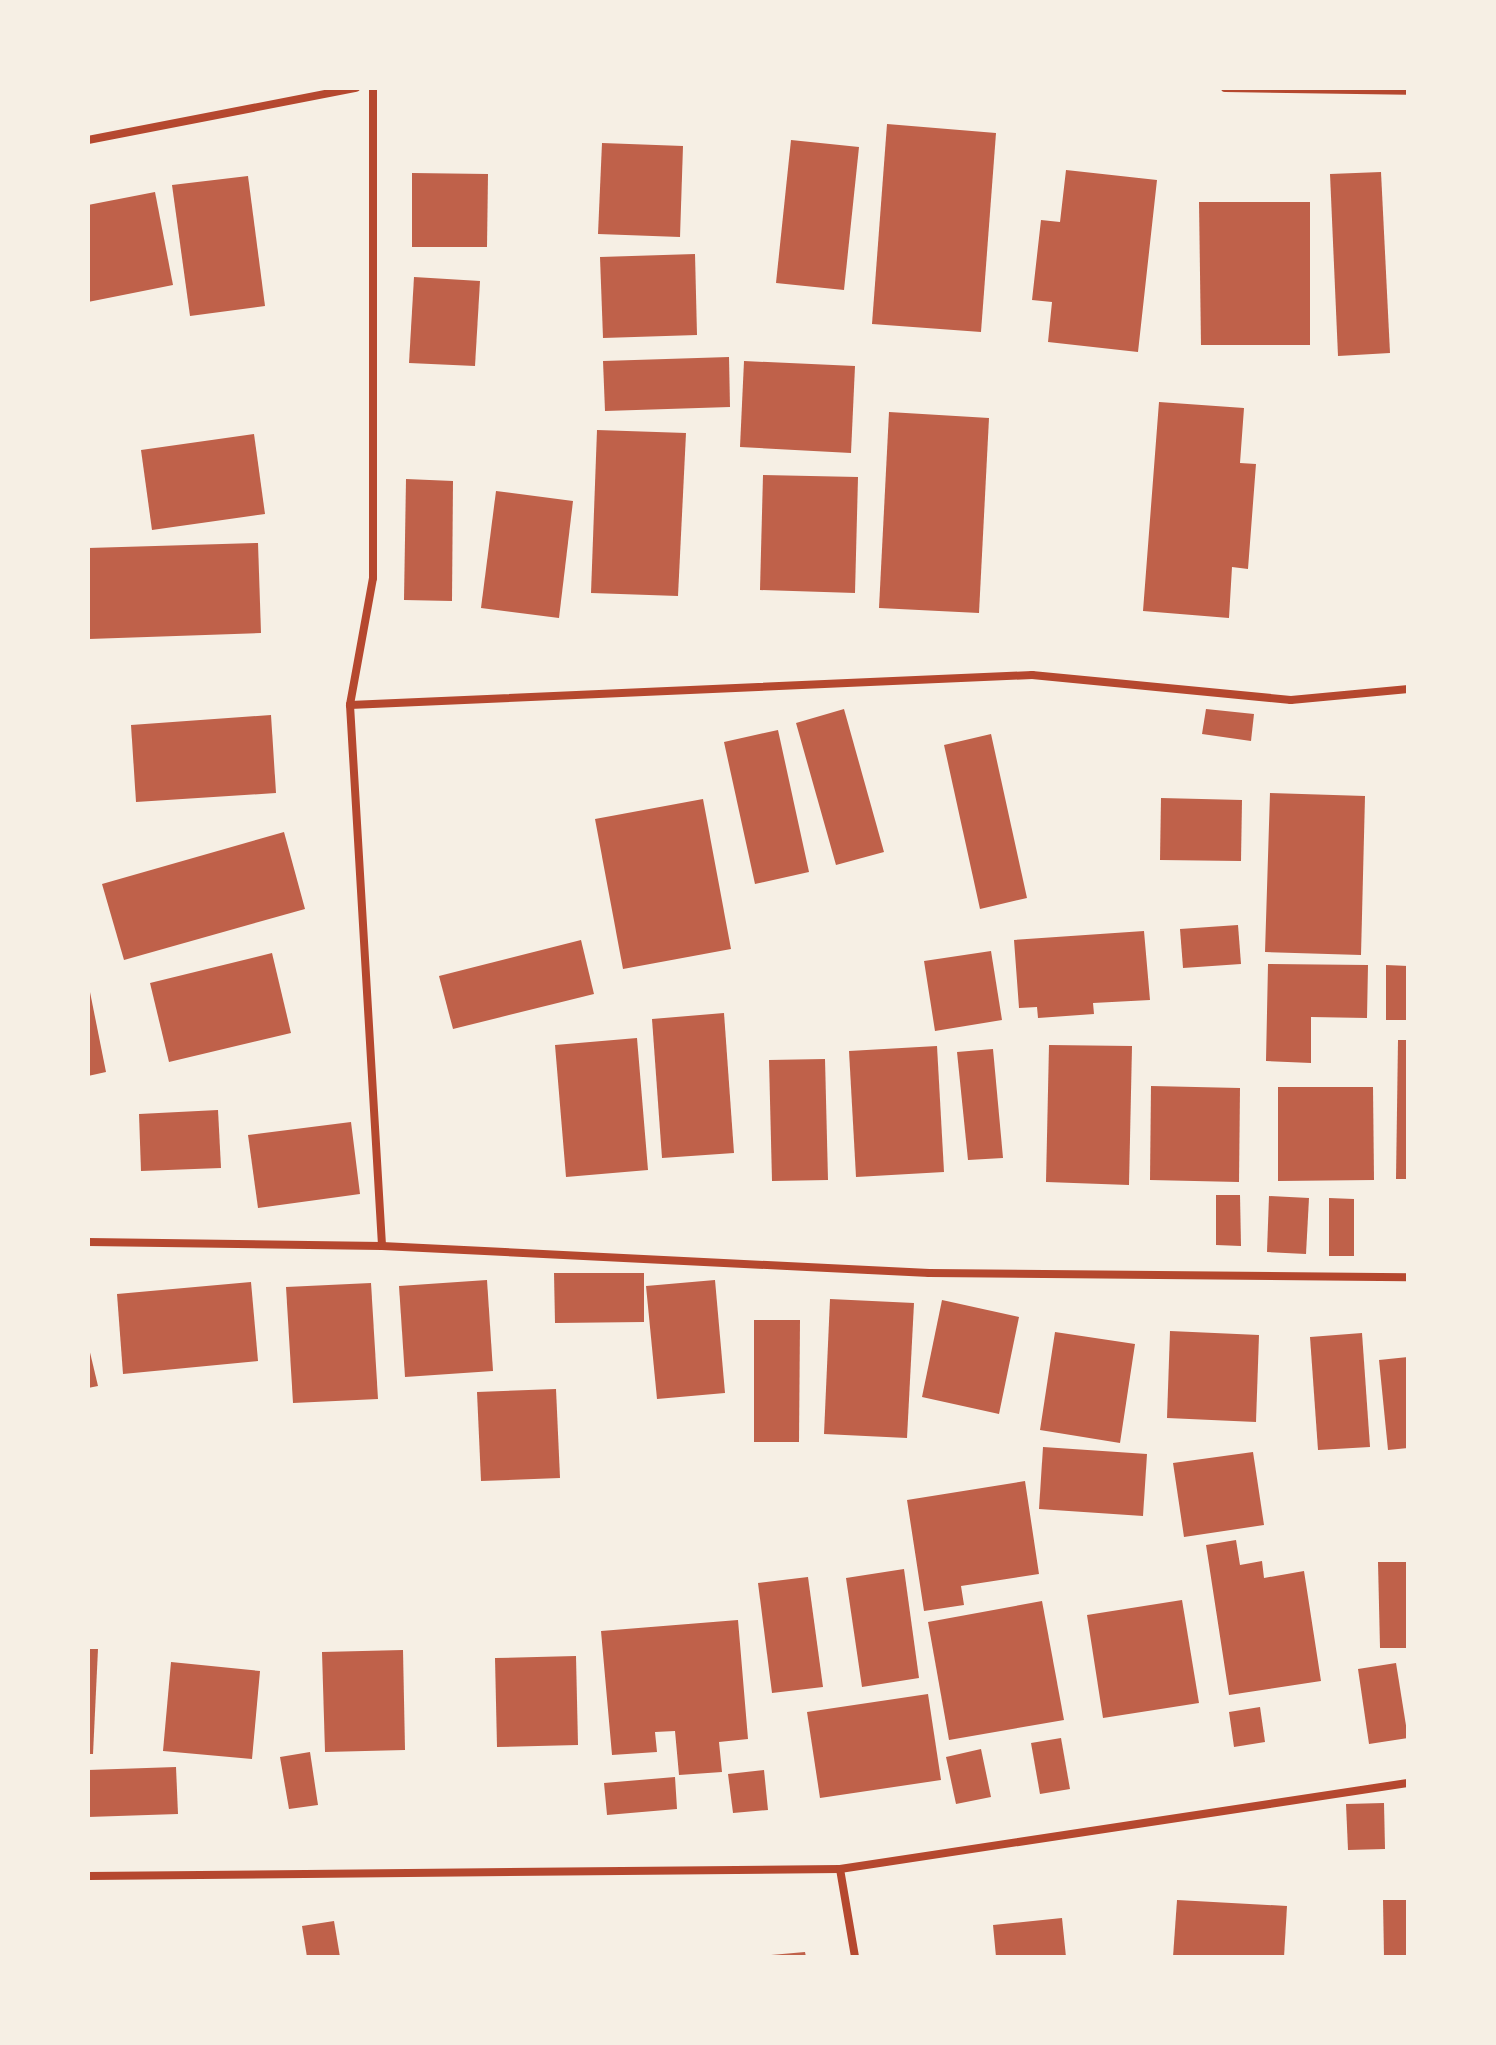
<!DOCTYPE html>
<html>
<head>
<meta charset="utf-8">
<style>
	body { margin:0 }
	#map { position:relative; width:1496px; height:2045px; overflow:hidden; background:#f6efe4; font-family:"Public Sans",sans-serif }
	div>[style] { position:absolute }
	.building>* { inset:0; background:#bf614a }
	.minor>* { height:8px; margin:-4px; padding:0 4px; transform-origin:4px; border-radius:4px; background:#b5482f }
	span { translate:-50% -50%; white-space:nowrap; text-align:center; line-height:1.15; -webkit-text-stroke:8px #f6efe4; paint-order:stroke }
	.frame { position:absolute; inset:0; border:90px solid #f6efe4; pointer-events:none }
</style>
</head>
<body>
<div id="map">
	<div class="building">
		<i style="clip-path:polygon(887px 124px,996px 133px,981px 332px,872px 324px)"></i>
		<i style="clip-path:polygon(791px 140px,859px 147px,844px 290px,776px 283px)"></i>
		<i style="clip-path:polygon(602px 143px,683px 146px,680px 237px,598px 234px)"></i>
		<i style="clip-path:polygon(1066px 170px,1157px 180px,1138px 352px,1048px 342px,1052px 302px,1032px 300px,1041px 220px,1060px 222px)"></i>
		<i style="clip-path:polygon(1381px 172px,1390px 353px,1338px 356px,1330px 174px)"></i>
		<i style="clip-path:polygon(412px 173px,488px 174px,487px 247px,412px 247px)"></i>
		<i style="clip-path:polygon(248px 176px,265px 306px,190px 316px,172px 185px)"></i>
		<i style="clip-path:polygon(155px 192px,173px 285px,88px 302px,88px 205px)"></i>
		<i style="clip-path:polygon(1199px 202px,1310px 202px,1310px 345px,1201px 345px)"></i>
		<i style="clip-path:polygon(695px 254px,697px 335px,603px 338px,600px 257px)"></i>
		<i style="clip-path:polygon(414px 277px,480px 281px,475px 366px,409px 363px)"></i>
		<i style="clip-path:polygon(729px 357px,730px 407px,605px 411px,603px 361px)"></i>
		<i style="clip-path:polygon(744px 361px,855px 366px,851px 453px,740px 447px)"></i>
		<i style="clip-path:polygon(1159px 402px,1244px 408px,1240px 463px,1256px 464px,1248px 569px,1232px 567px,1229px 618px,1143px 611px)"></i>
		<i style="clip-path:polygon(889px 412px,989px 418px,979px 613px,879px 608px)"></i>
		<i style="clip-path:polygon(597px 430px,686px 433px,678px 596px,591px 593px)"></i>
		<i style="clip-path:polygon(254px 434px,265px 514px,152px 530px,141px 450px)"></i>
		<i style="clip-path:polygon(763px 475px,858px 477px,855px 593px,760px 590px)"></i>
		<i style="clip-path:polygon(406px 479px,453px 481px,452px 601px,404px 600px)"></i>
		<i style="clip-path:polygon(496px 491px,573px 501px,559px 618px,481px 608px)"></i>
		<i style="clip-path:polygon(258px 543px,261px 633px,89px 639px,88px 548px)"></i>
		<i style="clip-path:polygon(844px 709px,884px 852px,836px 865px,796px 723px)"></i>
		<i style="clip-path:polygon(1206px 709px,1254px 714px,1251px 741px,1202px 734px)"></i>
		<i style="clip-path:polygon(271px 715px,276px 793px,136px 802px,131px 725px)"></i>
		<i style="clip-path:polygon(778px 730px,809px 872px,755px 884px,724px 742px)"></i>
		<i style="clip-path:polygon(991px 734px,1027px 898px,980px 909px,944px 745px)"></i>
		<i style="clip-path:polygon(1270px 793px,1365px 796px,1361px 955px,1265px 952px)"></i>
		<i style="clip-path:polygon(1161px 798px,1242px 800px,1241px 861px,1160px 860px)"></i>
		<i style="clip-path:polygon(703px 799px,731px 949px,623px 969px,595px 819px)"></i>
		<i style="clip-path:polygon(284px 832px,305px 909px,124px 960px,102px 884px)"></i>
		<i style="clip-path:polygon(1238px 925px,1241px 964px,1183px 968px,1180px 929px)"></i>
		<i style="clip-path:polygon(1144px 931px,1150px 1000px,1093px 1003px,1094px 1014px,1038px 1018px,1037px 1007px,1019px 1008px,1014px 940px)"></i>
		<i style="clip-path:polygon(581px 940px,594px 994px,453px 1029px,439px 976px)"></i>
		<i style="clip-path:polygon(991px 951px,1002px 1020px,935px 1031px,924px 961px)"></i>
		<i style="clip-path:polygon(272px 953px,291px 1033px,169px 1062px,150px 983px)"></i>
		<i style="clip-path:polygon(1268px 964px,1368px 965px,1367px 1018px,1311px 1017px,1311px 1063px,1266px 1061px)"></i>
		<i style="clip-path:polygon(1386px 965px,1408px 966px,1408px 1020px,1386px 1020px)"></i>
		<i style="clip-path:polygon(89px 987px,106px 1072px,88px 1076px,88px 988px)"></i>
		<i style="clip-path:polygon(724px 1013px,734px 1153px,662px 1158px,652px 1019px)"></i>
		<i style="clip-path:polygon(637px 1038px,648px 1170px,566px 1177px,555px 1045px)"></i>
		<i style="clip-path:polygon(1398px 1040px,1408px 1040px,1408px 1179px,1396px 1179px)"></i>
		<i style="clip-path:polygon(1049px 1045px,1132px 1046px,1129px 1185px,1046px 1182px)"></i>
		<i style="clip-path:polygon(937px 1046px,944px 1172px,856px 1177px,849px 1051px)"></i>
		<i style="clip-path:polygon(993px 1049px,1003px 1158px,968px 1160px,957px 1052px)"></i>
		<i style="clip-path:polygon(825px 1059px,828px 1180px,772px 1181px,769px 1060px)"></i>
		<i style="clip-path:polygon(1151px 1086px,1240px 1088px,1239px 1182px,1150px 1180px)"></i>
		<i style="clip-path:polygon(1278px 1087px,1373px 1087px,1374px 1180px,1278px 1181px)"></i>
		<i style="clip-path:polygon(218px 1110px,221px 1168px,141px 1171px,139px 1114px)"></i>
		<i style="clip-path:polygon(351px 1122px,360px 1194px,258px 1208px,248px 1135px)"></i>
		<i style="clip-path:polygon(1216px 1195px,1240px 1195px,1241px 1246px,1216px 1245px)"></i>
		<i style="clip-path:polygon(1269px 1196px,1309px 1198px,1306px 1254px,1267px 1252px)"></i>
		<i style="clip-path:polygon(1329px 1198px,1354px 1199px,1354px 1256px,1329px 1256px)"></i>
		<i style="clip-path:polygon(554px 1273px,644px 1273px,644px 1322px,555px 1323px)"></i>
		<i style="clip-path:polygon(487px 1280px,493px 1371px,405px 1377px,399px 1286px)"></i>
		<i style="clip-path:polygon(715px 1280px,725px 1393px,657px 1399px,646px 1286px)"></i>
		<i style="clip-path:polygon(251px 1282px,258px 1361px,123px 1374px,117px 1294px)"></i>
		<i style="clip-path:polygon(371px 1283px,378px 1399px,293px 1403px,286px 1287px)"></i>
		<i style="clip-path:polygon(830px 1299px,914px 1303px,907px 1438px,824px 1434px)"></i>
		<i style="clip-path:polygon(942px 1300px,1019px 1317px,999px 1414px,922px 1397px)"></i>
		<i style="clip-path:polygon(754px 1320px,800px 1320px,799px 1442px,754px 1442px)"></i>
		<i style="clip-path:polygon(1170px 1331px,1259px 1335px,1256px 1422px,1167px 1418px)"></i>
		<i style="clip-path:polygon(1055px 1332px,1135px 1344px,1120px 1443px,1040px 1430px)"></i>
		<i style="clip-path:polygon(1362px 1333px,1370px 1447px,1318px 1450px,1310px 1337px)"></i>
		<i style="clip-path:polygon(88px 1344px,98px 1386px,88px 1388px)"></i>
		<i style="clip-path:polygon(1408px 1357px,1408px 1448px,1388px 1450px,1379px 1360px)"></i>
		<i style="clip-path:polygon(556px 1389px,560px 1478px,481px 1481px,477px 1392px)"></i>
		<i style="clip-path:polygon(1043px 1447px,1147px 1454px,1143px 1516px,1039px 1509px)"></i>
		<i style="clip-path:polygon(1253px 1452px,1264px 1525px,1184px 1537px,1173px 1463px)"></i>
		<i style="clip-path:polygon(1025px 1481px,1039px 1574px,961px 1586px,964px 1605px,924px 1611px,907px 1500px)"></i>
		<i style="clip-path:polygon(1236px 1540px,1240px 1565px,1262px 1561px,1264px 1578px,1304px 1571px,1321px 1681px,1229px 1695px,1206px 1545px)"></i>
		<i style="clip-path:polygon(1378px 1562px,1408px 1562px,1408px 1648px,1380px 1648px)"></i>
		<i style="clip-path:polygon(904px 1569px,919px 1678px,862px 1687px,846px 1578px)"></i>
		<i style="clip-path:polygon(808px 1577px,823px 1687px,772px 1693px,758px 1583px)"></i>
		<i style="clip-path:polygon(1182px 1600px,1199px 1703px,1103px 1718px,1087px 1615px)"></i>
		<i style="clip-path:polygon(1042px 1601px,1064px 1720px,949px 1740px,928px 1622px)"></i>
		<i style="clip-path:polygon(738px 1620px,748px 1739px,719px 1742px,722px 1772px,679px 1775px,675px 1731px,655px 1732px,657px 1752px,612px 1755px,601px 1631px)"></i>
		<i style="clip-path:polygon(88px 1649px,98px 1649px,93px 1754px,88px 1754px)"></i>
		<i style="clip-path:polygon(403px 1650px,405px 1750px,325px 1752px,322px 1652px)"></i>
		<i style="clip-path:polygon(576px 1656px,578px 1745px,497px 1747px,495px 1658px)"></i>
		<i style="clip-path:polygon(171px 1662px,260px 1671px,252px 1759px,163px 1751px)"></i>
		<i style="clip-path:polygon(1396px 1663px,1408px 1738px,1369px 1744px,1358px 1669px)"></i>
		<i style="clip-path:polygon(928px 1694px,941px 1780px,820px 1798px,807px 1712px)"></i>
		<i style="clip-path:polygon(1260px 1707px,1265px 1742px,1234px 1747px,1229px 1712px)"></i>
		<i style="clip-path:polygon(1061px 1738px,1070px 1789px,1040px 1794px,1031px 1743px)"></i>
		<i style="clip-path:polygon(981px 1749px,991px 1797px,956px 1804px,946px 1757px)"></i>
		<i style="clip-path:polygon(310px 1752px,318px 1805px,289px 1809px,280px 1757px)"></i>
		<i style="clip-path:polygon(176px 1767px,178px 1814px,88px 1817px,88px 1770px)"></i>
		<i style="clip-path:polygon(764px 1770px,768px 1810px,733px 1813px,728px 1774px)"></i>
		<i style="clip-path:polygon(675px 1777px,677px 1809px,607px 1815px,604px 1783px)"></i>
		<i style="clip-path:polygon(1384px 1803px,1385px 1849px,1348px 1850px,1346px 1804px)"></i>
		<i style="clip-path:polygon(1177px 1900px,1287px 1906px,1284px 1957px,1173px 1957px)"></i>
		<i style="clip-path:polygon(1383px 1900px,1408px 1900px,1408px 1957px,1384px 1957px)"></i>
		<i style="clip-path:polygon(1062px 1918px,1066px 1957px,996px 1957px,993px 1925px)"></i>
		<i style="clip-path:polygon(334px 1921px,340px 1957px,307px 1957px,302px 1926px)"></i>
		<i style="clip-path:polygon(805px 1952px,806px 1957px,771px 1957px,771px 1955px)"></i>
	</div>
	<div class="minor">
		<i style="left:373px;top:88px;width:490px;rotate:90deg"></i>
		<i style="left:373px;top:578px;width:129px;rotate:100.3deg"></i>
		<i style="left:350px;top:705px;width:542px;rotate:86.61deg"></i>
		<i style="left:1225px;top:88px;width:183px;rotate:0.9deg"></i>
		<i style="left:88px;top:140px;width:273px;rotate:-11deg"></i>
		<i style="left:350px;top:705px;width:683px;rotate:-2.52deg"></i>
		<i style="left:1032px;top:675px;width:260px;rotate:5.5deg"></i>
		<i style="left:1291px;top:700px;width:118px;rotate:-5.4deg"></i>
		<i style="left:88px;top:1242px;width:294px;rotate:0.8deg"></i>
		<i style="left:382px;top:1246px;width:548px;rotate:2.83deg"></i>
		<i style="left:929px;top:1273px;width:479px;rotate:0.5deg"></i>
		<i style="left:840px;top:1869px;width:89px;rotate:80.3deg"></i>
		<i style="left:88px;top:1876px;width:752px;rotate:-0.53deg"></i>
		<i style="left:840px;top:1869px;width:574px;rotate:-8.61deg"></i>
	</div>
	<div class="frame"></div>
</div>
</body>
</html>
